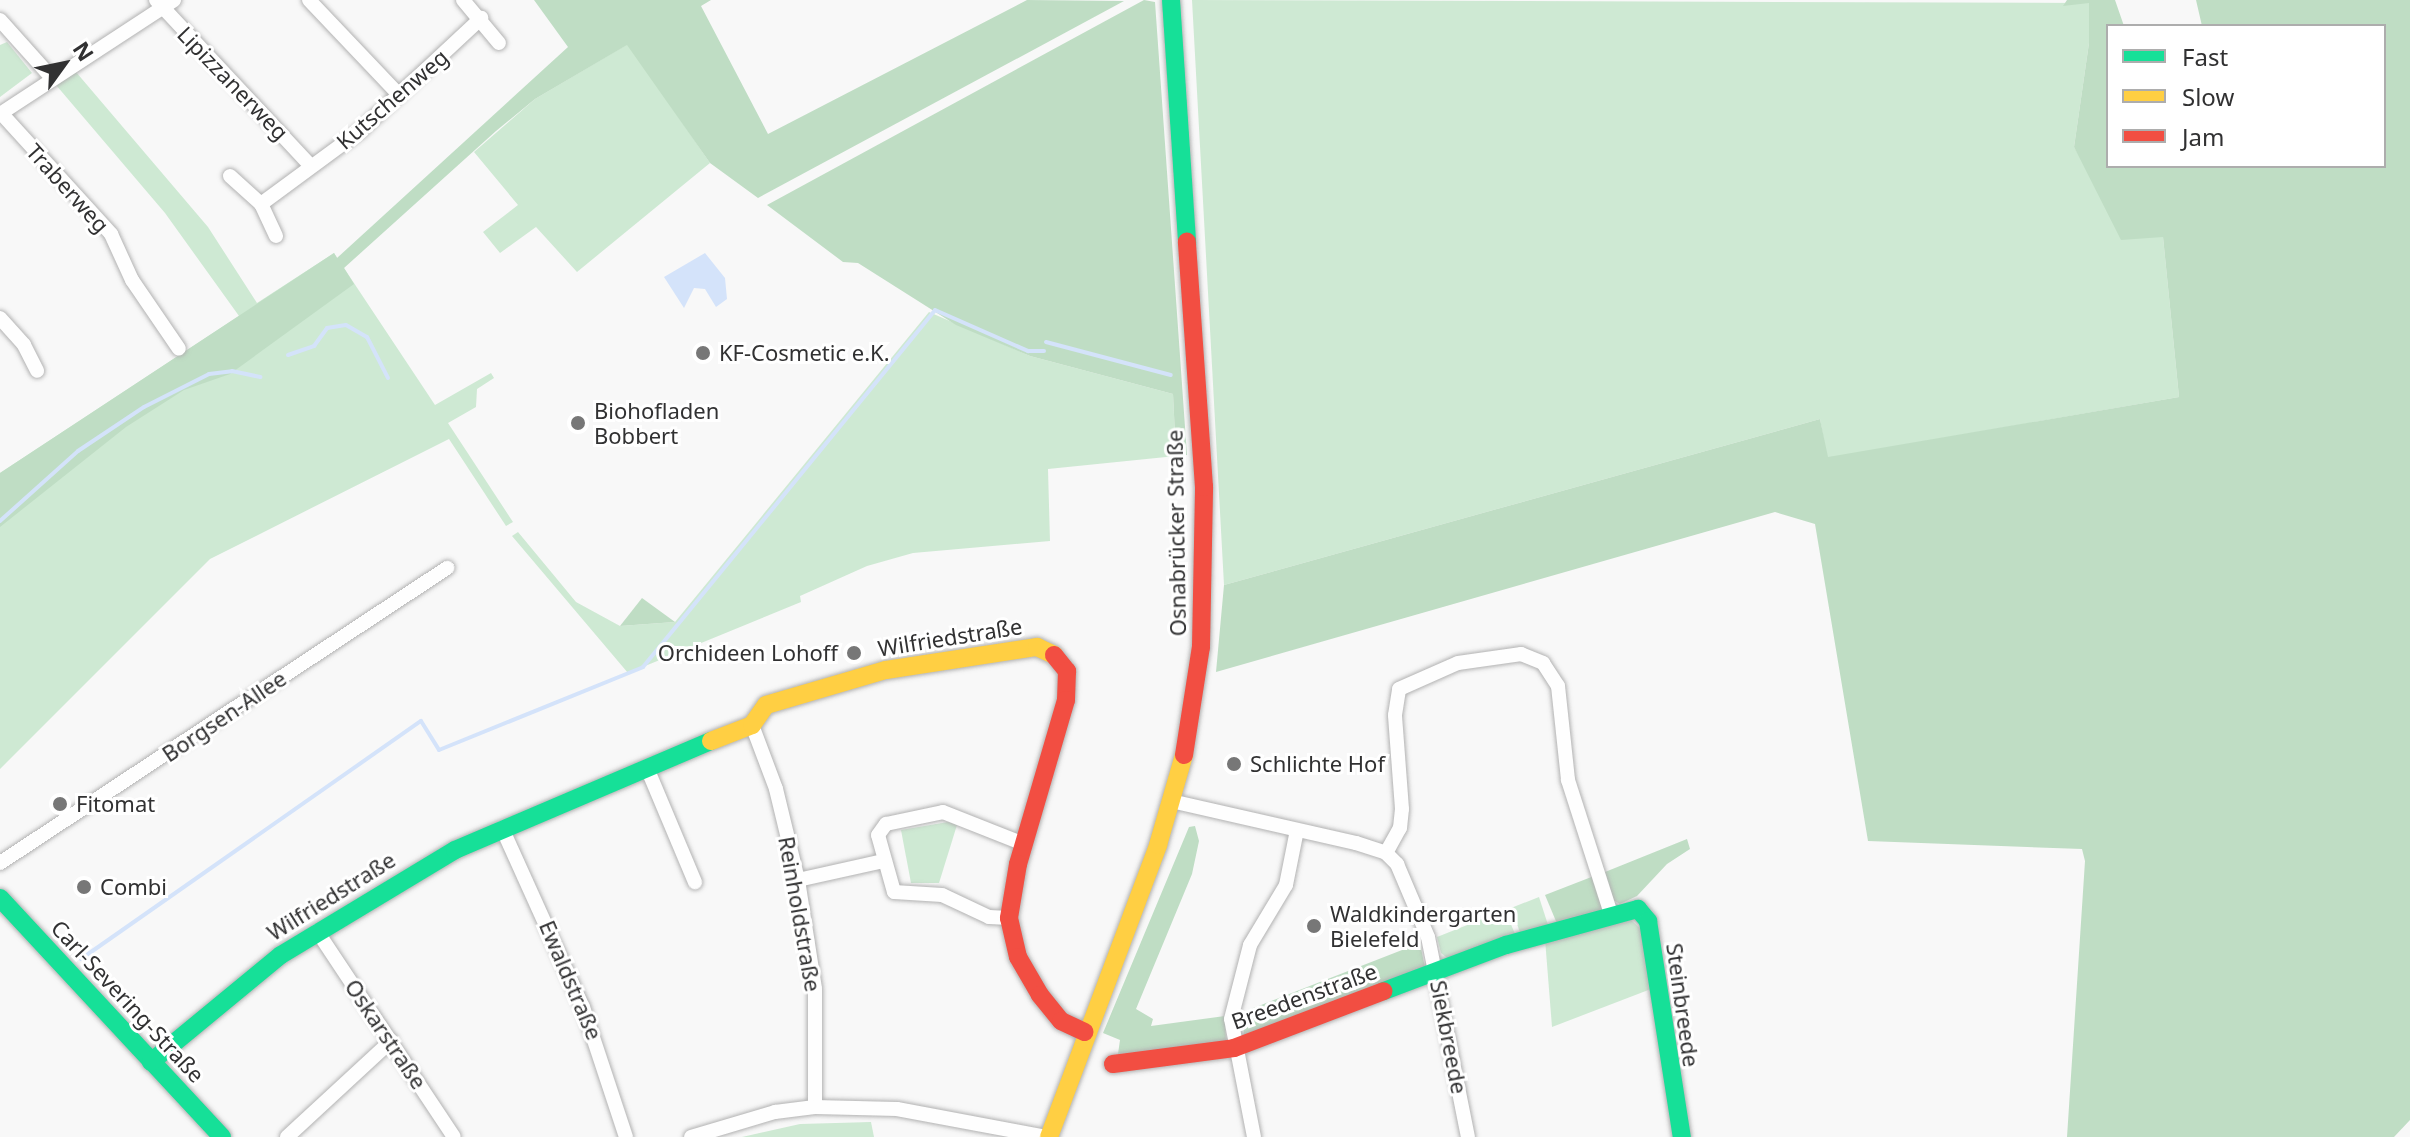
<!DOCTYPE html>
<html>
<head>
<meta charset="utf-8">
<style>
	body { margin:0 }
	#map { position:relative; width:2410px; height:1137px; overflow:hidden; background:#f8f8f8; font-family:"Noto Sans",sans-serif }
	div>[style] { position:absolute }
	.green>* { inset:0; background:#cee9d3 }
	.forest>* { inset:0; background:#bfddc4 }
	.water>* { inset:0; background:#d4e3fa }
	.stream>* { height:4px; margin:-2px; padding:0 2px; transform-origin:2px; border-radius:2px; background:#d4e3fa }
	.roads { filter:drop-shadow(0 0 2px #b2b2b2) drop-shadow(0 0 2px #b2b2b2) }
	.street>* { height:14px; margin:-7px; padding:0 7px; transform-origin:7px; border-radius:7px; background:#fefefe }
	.fast>* { height:18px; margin:-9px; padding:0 9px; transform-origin:9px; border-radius:9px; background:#16e098 }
	.slow>* { height:18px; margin:-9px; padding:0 9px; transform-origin:9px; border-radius:9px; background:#ffcf43 }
	.jam>* { height:18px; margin:-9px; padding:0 9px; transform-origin:9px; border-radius:9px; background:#f24e42 }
	.dots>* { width:22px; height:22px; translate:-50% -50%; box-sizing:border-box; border:4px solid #fff; border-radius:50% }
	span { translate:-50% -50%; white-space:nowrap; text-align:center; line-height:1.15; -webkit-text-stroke:6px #fff; paint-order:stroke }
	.street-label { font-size:22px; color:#313132 }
	.poi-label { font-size:22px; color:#313132 }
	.left { translate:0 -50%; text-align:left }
	.right { translate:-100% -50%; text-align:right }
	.legend { position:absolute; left:2106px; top:24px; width:280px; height:144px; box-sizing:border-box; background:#fff; border:2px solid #adadad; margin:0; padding:10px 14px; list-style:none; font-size:24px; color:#313132 }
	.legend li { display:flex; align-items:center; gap:16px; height:40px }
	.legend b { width:40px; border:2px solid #adadad }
	.north { position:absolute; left:24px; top:24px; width:80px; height:80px; -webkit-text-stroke:6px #fff; paint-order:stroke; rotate:57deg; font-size:22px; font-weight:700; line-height:32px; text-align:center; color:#313132 }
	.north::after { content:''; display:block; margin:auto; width:28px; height:36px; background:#313132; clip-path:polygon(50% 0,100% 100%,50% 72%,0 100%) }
</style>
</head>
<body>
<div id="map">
	<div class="green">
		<i style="clip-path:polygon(1192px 0,2089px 3px,2089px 43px,2074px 147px,2098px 187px,2163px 237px,2179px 397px,1827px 458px,1820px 419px,1224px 585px)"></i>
		<i style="clip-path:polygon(7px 42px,32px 73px,0 97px,0 45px)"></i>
		<i style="clip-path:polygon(628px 44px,710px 163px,577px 272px,536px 227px,500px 253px,483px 232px,518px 205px,474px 152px,535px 99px)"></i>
		<i style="clip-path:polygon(76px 72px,208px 227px,257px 303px,334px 253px,435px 405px,491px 373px,494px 378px,477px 389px,476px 407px,448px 423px,513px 522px,506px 526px,449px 439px,210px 559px,0 769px,0 473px,239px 316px,165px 213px,56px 85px)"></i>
		<i style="clip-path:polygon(929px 312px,1030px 356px,1173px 394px,1176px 456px,1048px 469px,1050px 541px,913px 553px,867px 566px,800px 596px,801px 602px,628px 673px,512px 536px,518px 532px,576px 602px,620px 626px,675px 622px)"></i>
		<i style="clip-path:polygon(948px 822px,957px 825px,939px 883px,911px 883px,901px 830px)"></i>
		<i style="clip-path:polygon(1539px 897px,1549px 928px,1521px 935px,1511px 908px)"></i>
		<i style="clip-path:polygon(1505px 910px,1515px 934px,1450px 960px,1441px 953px,1437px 937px)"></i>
		<i style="clip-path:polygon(1631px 920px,1643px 931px,1651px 989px,1552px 1027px,1545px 939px)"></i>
		<i style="clip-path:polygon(871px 1122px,874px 1137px,742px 1137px,800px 1124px)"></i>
	</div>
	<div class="forest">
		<i style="clip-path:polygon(534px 0,711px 0,701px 6px,768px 134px,1027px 0,1124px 1px,758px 198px,710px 163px,627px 45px,535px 99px,496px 131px,344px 268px,354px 284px,230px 374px,184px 390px,126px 427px,0 527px,0 473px,334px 253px,337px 258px,568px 47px)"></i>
		<i style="clip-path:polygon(1144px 0,1155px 2px,1187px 455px,1176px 456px,1173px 394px,1030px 356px,956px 325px,858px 263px,843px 262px,767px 205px)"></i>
		<i style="clip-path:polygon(2067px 0,2115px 0,2124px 26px,2108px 26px,2108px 166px,2384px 166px,2384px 26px,2202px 26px,2196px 0,2410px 0,2410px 1120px,2394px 1137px,2067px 1137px,2085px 861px,2082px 849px,1868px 841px,1815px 524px,1775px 512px,1216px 672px,1224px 585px,1820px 419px,1828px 457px,2179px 397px,2163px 237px,2121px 240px,2074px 147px,2089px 43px,2089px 3px,2063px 6px)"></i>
		<i style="clip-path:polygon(642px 598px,675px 622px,620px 626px)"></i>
		<i style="clip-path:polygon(1195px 826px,1199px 841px,1192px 874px,1136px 1009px,1153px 1019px,1151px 1026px,1225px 1016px,1226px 1043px,1118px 1054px,1120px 1040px,1103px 1033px,1189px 827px)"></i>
		<i style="clip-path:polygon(1687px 839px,1690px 849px,1667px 864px,1637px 896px,1620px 904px,1613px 900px,1605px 872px)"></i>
		<i style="clip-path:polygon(1594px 876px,1603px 906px,1595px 917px,1558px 926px,1545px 895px)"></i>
		<i style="clip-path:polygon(1420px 943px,1425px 968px,1244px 1039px,1243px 1012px)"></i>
	</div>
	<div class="water">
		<i style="clip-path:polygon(705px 253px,725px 278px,727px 299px,716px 307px,705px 289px,694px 288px,684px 308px,664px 277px)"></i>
	</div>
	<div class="stream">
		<i style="left:1046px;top:342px;width:129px;rotate:14.8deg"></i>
		<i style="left:288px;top:355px;width:28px;rotate:-19deg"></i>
		<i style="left:314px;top:346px;width:22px;rotate:-54deg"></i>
		<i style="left:327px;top:328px;width:19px;rotate:-9deg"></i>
		<i style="left:346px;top:325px;width:24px;rotate:30deg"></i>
		<i style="left:367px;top:337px;width:46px;rotate:62.9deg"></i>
		<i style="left:0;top:521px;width:105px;rotate:-41.9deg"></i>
		<i style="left:78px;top:451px;width:79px;rotate:-33.7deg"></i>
		<i style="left:144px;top:407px;width:73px;rotate:-26.9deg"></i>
		<i style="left:209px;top:374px;width:23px;rotate:-7deg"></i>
		<i style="left:232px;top:371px;width:29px;rotate:12deg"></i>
		<i style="left:81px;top:959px;width:415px;rotate:-35deg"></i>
		<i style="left:421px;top:721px;width:34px;rotate:58deg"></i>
		<i style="left:439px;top:750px;width:220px;rotate:-22.1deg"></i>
		<i style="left:643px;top:667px;width:461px;rotate:-50.7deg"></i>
		<i style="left:935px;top:310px;width:102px;rotate:23.8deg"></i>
		<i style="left:1028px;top:351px;width:16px"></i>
	</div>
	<div class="roads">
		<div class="street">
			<i style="left:156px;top:0;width:227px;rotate:47deg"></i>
			<i style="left:309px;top:0;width:131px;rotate:46.5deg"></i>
			<i style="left:463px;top:0;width:56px;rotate:50.1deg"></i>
			<i style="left:0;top:20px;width:79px;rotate:48.1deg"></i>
			<i style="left:1px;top:113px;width:164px;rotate:47.7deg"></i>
			<i style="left:111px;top:234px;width:51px;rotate:65.5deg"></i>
			<i style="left:132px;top:280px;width:83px;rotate:55.7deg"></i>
			<i style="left:0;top:114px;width:208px;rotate:-33.2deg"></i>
			<i style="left:230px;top:176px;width:42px;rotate:42.1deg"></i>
			<i style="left:276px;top:236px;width:35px;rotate:-115deg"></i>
			<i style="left:261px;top:204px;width:123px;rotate:-36.4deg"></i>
			<i style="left:360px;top:131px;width:166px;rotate:-43deg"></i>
			<i style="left:0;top:318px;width:36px;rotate:48deg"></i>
			<i style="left:24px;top:345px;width:29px;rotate:63deg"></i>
			<i style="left:752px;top:725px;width:68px;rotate:69.4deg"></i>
			<i style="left:776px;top:789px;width:94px;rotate:76.4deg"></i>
			<i style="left:798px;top:880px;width:110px;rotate:81.1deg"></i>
			<i style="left:815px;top:989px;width:118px;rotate:90deg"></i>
			<i style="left:647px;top:768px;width:124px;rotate:67.2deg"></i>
			<i style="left:1171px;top:801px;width:190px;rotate:12.8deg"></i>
			<i style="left:1356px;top:843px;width:32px;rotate:18deg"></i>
			<i style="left:1386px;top:853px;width:16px;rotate:45deg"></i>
			<i style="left:1397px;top:864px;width:79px;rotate:67deg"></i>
			<i style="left:1428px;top:937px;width:204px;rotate:78.7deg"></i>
			<i style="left:502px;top:828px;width:196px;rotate:65.7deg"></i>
			<i style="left:583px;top:1007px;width:137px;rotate:71.7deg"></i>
			<i style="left:1386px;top:853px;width:29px;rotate:-61deg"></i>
			<i style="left:1400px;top:828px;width:19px;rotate:-84deg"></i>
			<i style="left:1402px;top:809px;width:94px;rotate:-94.3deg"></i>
			<i style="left:1395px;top:715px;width:26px;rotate:-81deg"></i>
			<i style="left:1399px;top:689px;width:64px;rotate:-23.8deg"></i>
			<i style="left:1458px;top:663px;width:64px;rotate:-8.1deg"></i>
			<i style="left:1521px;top:654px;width:24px;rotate:22deg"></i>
			<i style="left:1543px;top:663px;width:27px;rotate:57deg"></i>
			<i style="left:1558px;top:686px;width:95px;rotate:83.9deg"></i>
			<i style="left:1568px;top:780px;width:141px;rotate:72.2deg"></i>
			<i style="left:0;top:863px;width:536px;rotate:-33.42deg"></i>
			<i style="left:798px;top:880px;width:88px;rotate:-12.5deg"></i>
			<i style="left:1009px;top:918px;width:20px;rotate:-177deg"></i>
			<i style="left:989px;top:917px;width:52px;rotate:-154.9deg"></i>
			<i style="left:942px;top:895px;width:48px;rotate:-176.4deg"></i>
			<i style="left:894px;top:892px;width:59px;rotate:-105.7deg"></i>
			<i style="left:878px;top:835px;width:14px;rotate:-54deg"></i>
			<i style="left:886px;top:824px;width:58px;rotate:-11.9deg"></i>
			<i style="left:943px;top:812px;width:87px;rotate:21.6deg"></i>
			<i style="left:317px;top:931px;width:247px;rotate:56.4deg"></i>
			<i style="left:287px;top:1137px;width:142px;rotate:-42.7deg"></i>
			<i style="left:691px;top:1137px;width:88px;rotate:-16.6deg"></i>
			<i style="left:775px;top:1112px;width:40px;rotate:-7.1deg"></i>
			<i style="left:815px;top:1107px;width:82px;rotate:1.4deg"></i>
			<i style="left:897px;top:1109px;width:153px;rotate:10.6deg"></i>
			<i style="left:1254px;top:1137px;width:120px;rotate:-101deg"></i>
			<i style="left:1231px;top:1019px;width:76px;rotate:-75.6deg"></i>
			<i style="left:1250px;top:945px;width:70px;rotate:-59deg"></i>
			<i style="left:1286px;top:885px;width:56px;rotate:-78.7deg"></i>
		</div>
		<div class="fast">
			<i style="left:1171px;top:0;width:243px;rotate:86.2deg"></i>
			<i style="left:0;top:898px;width:326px;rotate:47.1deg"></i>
			<i style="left:1384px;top:991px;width:130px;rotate:-20.7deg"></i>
			<i style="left:1506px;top:945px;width:137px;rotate:-15.3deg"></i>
			<i style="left:1638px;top:909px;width:16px;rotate:50deg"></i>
			<i style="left:1648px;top:921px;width:219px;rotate:81.1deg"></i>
			<i style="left:151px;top:1062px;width:168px;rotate:-39.5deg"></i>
			<i style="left:281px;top:955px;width:203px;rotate:-31.1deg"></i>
			<i style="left:455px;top:850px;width:278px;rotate:-23.1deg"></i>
		</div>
		<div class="slow">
			<i style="left:711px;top:741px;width:44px;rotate:-21.3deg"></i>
			<i style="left:752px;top:725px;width:24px;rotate:-55deg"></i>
			<i style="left:766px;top:705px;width:125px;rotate:-16.3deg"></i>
			<i style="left:886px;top:670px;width:153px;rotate:-8.7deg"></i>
			<i style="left:1037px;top:647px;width:19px;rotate:25deg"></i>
			<i style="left:1049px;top:1137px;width:312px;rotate:-69.5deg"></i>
			<i style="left:1158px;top:845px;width:94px;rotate:-73.9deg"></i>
		</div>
		<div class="jam">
			<i style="left:1054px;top:655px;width:21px;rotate:51deg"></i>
			<i style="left:1067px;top:671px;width:29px;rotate:92deg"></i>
			<i style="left:1066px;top:700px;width:171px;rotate:106.3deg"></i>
			<i style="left:1018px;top:864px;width:55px;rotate:99.5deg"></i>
			<i style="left:1009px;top:918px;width:40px;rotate:77deg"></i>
			<i style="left:1018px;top:957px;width:44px;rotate:59.9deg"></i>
			<i style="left:1040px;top:995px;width:33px;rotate:51deg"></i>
			<i style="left:1061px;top:1021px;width:26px;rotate:25deg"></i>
			<i style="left:1184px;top:755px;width:109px;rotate:-81.1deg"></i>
			<i style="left:1201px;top:647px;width:160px;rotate:-88.9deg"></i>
			<i style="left:1204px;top:487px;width:246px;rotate:-94deg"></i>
			<i style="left:1113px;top:1064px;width:122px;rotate:-7.5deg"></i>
			<i style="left:1234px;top:1048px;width:160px;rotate:-20.8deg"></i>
		</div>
	</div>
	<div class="dots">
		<i style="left:703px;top:353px;background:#777"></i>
		<i style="left:578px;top:423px;background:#777"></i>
		<i style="left:854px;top:653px;background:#777"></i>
		<i style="left:1234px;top:764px;background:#777"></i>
		<i style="left:60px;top:804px;background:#777"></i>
		<i style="left:84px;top:887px;background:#777"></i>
		<i style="left:1314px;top:926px;background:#777"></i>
	</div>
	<div class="street-label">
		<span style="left:233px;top:83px;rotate:46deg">Lipizzanerweg</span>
		<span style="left:392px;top:99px;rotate:-41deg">Kutschenweg</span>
		<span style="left:68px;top:188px;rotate:48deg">Traberweg</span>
		<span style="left:1176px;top:533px;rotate:-91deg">Osnabrücker Straße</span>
		<span style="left:950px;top:637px;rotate:-9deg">Wilfriedstraße</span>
		<span style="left:224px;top:716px;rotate:-34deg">Borgsen-Allee</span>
		<span style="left:331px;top:896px;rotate:-32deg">Wilfriedstraße</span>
		<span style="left:800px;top:914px;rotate:80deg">Reinholdstraße</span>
		<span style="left:571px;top:980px;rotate:67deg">Ewaldstraße</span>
		<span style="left:1304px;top:996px;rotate:-20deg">Breedenstraße</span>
		<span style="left:128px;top:1001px;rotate:47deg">Carl-Severing-Straße</span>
		<span style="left:1683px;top:1005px;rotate:82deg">Steinbreede</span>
		<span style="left:386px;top:1034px;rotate:56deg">Oskarstraße</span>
		<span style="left:1449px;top:1037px;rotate:79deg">Siekbreede</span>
	</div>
	<div class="poi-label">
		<span class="left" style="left:719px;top:353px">KF-Cosmetic e.K.</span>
		<span class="left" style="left:594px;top:423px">Biohofladen<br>Bobbert</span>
		<span class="right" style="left:838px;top:653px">Orchideen Lohoff</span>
		<span class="left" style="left:1250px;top:764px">Schlichte Hof</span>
		<span class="left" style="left:76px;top:804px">Fitomat</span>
		<span class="left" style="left:100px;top:887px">Combi</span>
		<span class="left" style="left:1330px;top:926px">Waldkindergarten<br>Bielefeld</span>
	</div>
	<ul class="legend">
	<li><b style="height:10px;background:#16e098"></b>Fast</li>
	<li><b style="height:10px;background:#ffcf43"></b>Slow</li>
	<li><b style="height:10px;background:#f24e42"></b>Jam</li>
	</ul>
	<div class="north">N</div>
</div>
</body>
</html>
